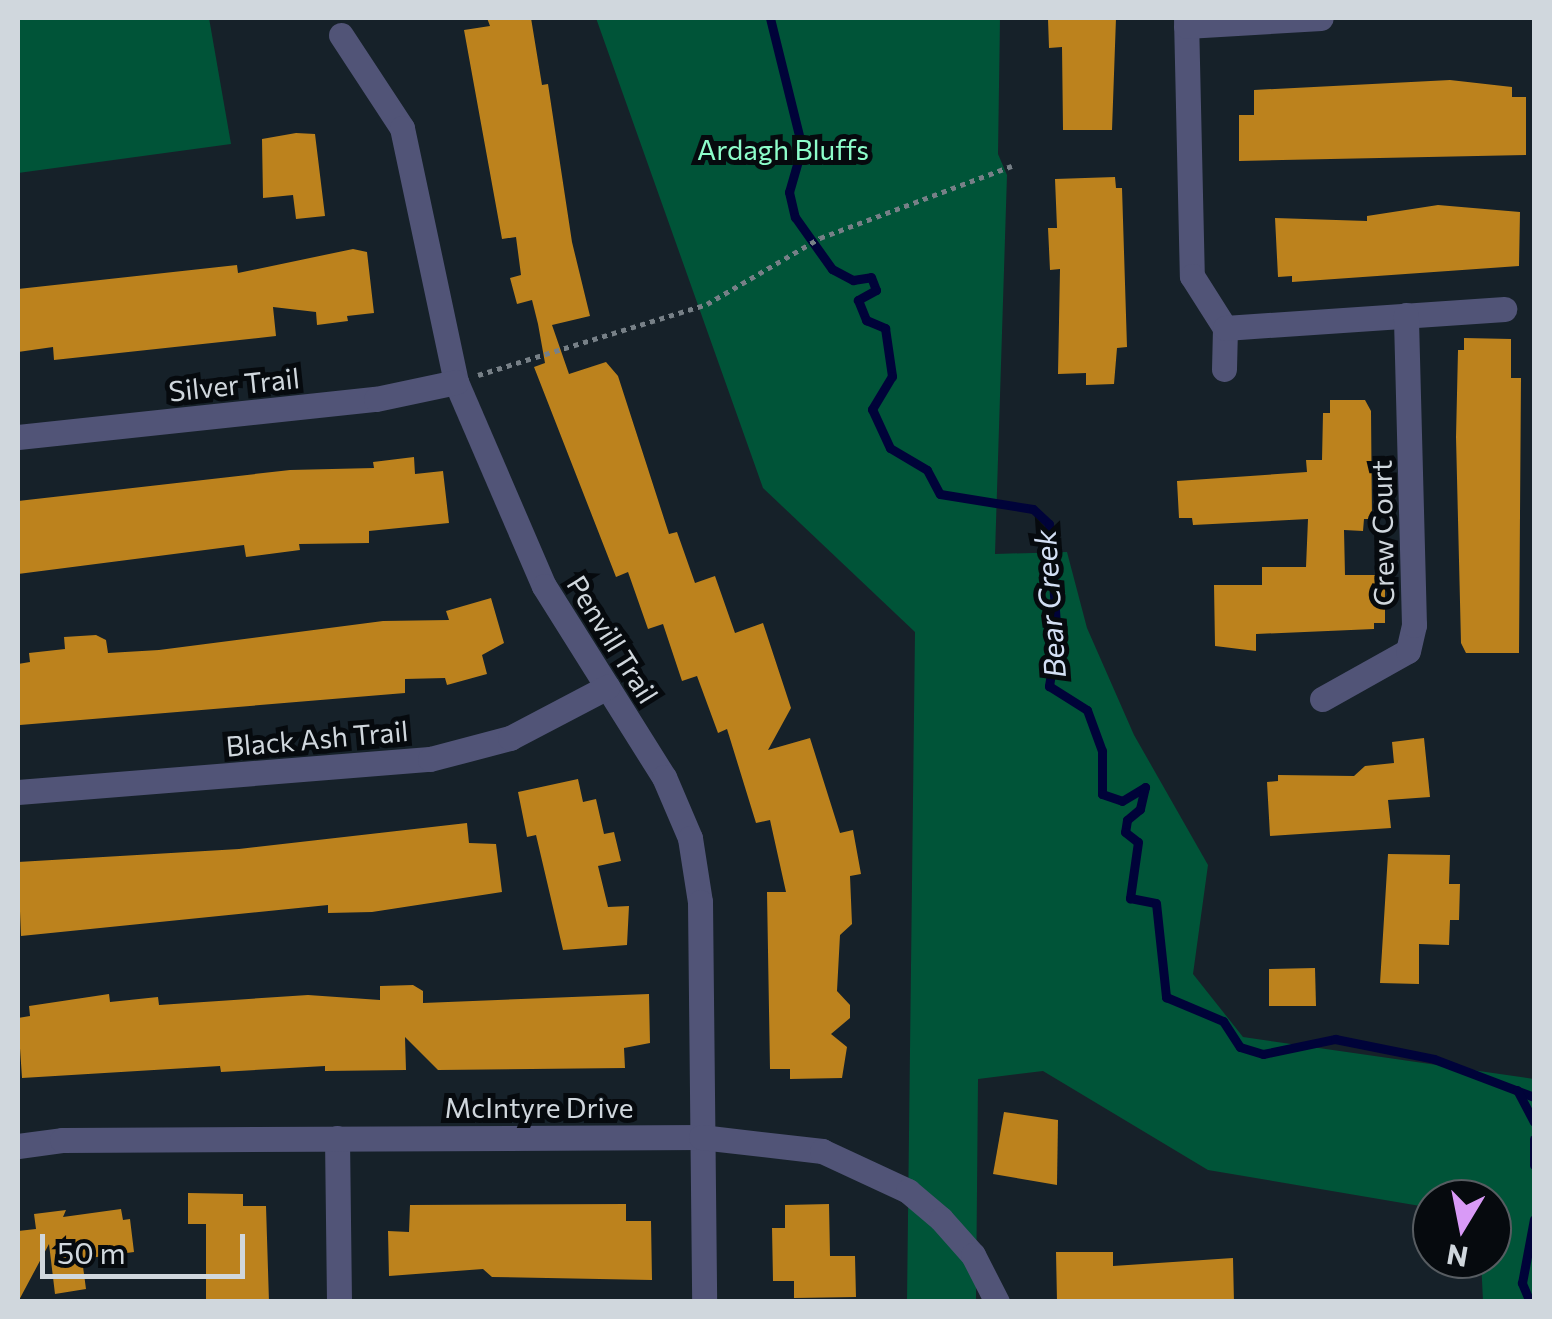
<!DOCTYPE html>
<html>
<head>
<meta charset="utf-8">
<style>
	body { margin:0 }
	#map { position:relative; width:1552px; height:1319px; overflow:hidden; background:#162129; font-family:Commissioner,sans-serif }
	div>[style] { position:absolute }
	.green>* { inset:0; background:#005438 }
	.stream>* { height:9px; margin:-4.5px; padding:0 4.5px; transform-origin:4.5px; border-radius:4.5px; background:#000339 }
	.building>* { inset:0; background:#bc821d }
	.path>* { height:5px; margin-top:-2.5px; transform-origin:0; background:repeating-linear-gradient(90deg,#778087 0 5px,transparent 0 10px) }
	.minor>* { height:25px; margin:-12.5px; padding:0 12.5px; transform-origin:12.5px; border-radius:12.5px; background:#515477 }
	span { translate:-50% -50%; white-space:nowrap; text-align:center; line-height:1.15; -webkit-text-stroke:10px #060a0e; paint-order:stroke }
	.park-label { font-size:28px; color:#8dfdca }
	.street-label { font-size:28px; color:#d0d7dd }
	.water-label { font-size:30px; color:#d3dff4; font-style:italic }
	.frame { position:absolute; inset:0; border:20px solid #d0d7dd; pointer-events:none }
	.north { position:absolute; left:1412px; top:1179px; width:100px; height:100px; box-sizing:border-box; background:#060a0e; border:2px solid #575c61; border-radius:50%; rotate:190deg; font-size:28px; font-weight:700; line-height:40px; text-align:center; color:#d0d7dd }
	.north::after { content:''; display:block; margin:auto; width:35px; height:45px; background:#d99af7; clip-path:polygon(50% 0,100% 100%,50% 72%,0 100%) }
	.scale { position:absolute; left:40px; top:1234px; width:205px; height:45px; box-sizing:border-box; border:5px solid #d0d7dd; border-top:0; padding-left:12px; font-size:30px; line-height:35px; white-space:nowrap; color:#d0d7dd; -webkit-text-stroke:8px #060a0e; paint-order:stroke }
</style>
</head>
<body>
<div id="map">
	<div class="green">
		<i style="clip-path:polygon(18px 18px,209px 18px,231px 144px,18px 173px)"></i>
		<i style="clip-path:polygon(596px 18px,1000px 18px,998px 154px,1007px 175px,995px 554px,1067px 552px,1087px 628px,1134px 735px,1208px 865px,1193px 974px,1243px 1037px,1534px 1079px,1534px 1301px,1483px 1301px,1481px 1259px,1492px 1259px,1492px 1199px,1432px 1199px,1432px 1208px,1208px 1170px,1043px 1071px,978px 1079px,976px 1301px,907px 1301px,915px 632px,763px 488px)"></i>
	</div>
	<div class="stream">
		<i style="left:770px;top:18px;width:133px;rotate:76.1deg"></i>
		<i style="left:802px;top:147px;width:47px;rotate:106.1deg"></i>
		<i style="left:789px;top:192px;width:26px;rotate:77deg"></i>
		<i style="left:795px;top:217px;width:64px;rotate:54.6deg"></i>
		<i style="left:832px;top:269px;width:24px;rotate:28deg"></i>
		<i style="left:853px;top:280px;width:18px;rotate:-9deg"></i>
		<i style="left:871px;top:277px;width:14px;rotate:69deg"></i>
		<i style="left:876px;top:290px;width:21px;rotate:151deg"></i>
		<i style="left:858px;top:300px;width:22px;rotate:68deg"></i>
		<i style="left:866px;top:320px;width:21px;rotate:23deg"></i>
		<i style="left:885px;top:328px;width:49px;rotate:81.7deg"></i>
		<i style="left:892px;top:376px;width:39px;rotate:121deg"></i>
		<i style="left:872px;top:409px;width:43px;rotate:65.2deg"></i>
		<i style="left:890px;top:448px;width:43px;rotate:30.7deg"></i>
		<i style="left:927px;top:470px;width:27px;rotate:62deg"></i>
		<i style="left:940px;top:494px;width:94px;rotate:9.2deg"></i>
		<i style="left:1033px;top:509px;width:22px;rotate:43deg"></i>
		<i style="left:1049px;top:524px;width:113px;rotate:86deg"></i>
		<i style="left:1057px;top:637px;width:50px;rotate:99.3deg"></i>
		<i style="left:1049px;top:686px;width:45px;rotate:32.3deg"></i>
		<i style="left:1087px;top:710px;width:44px;rotate:69.9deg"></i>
		<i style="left:1102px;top:751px;width:43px;rotate:90deg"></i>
		<i style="left:1102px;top:794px;width:21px;rotate:19deg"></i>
		<i style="left:1122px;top:801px;width:27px;rotate:-31deg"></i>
		<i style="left:1145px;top:787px;width:23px;rotate:103deg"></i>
		<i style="left:1140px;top:809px;width:17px;rotate:140deg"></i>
		<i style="left:1127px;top:820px;width:12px;rotate:99deg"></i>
		<i style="left:1125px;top:832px;width:16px;rotate:38deg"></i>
		<i style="left:1138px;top:842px;width:57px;rotate:98.1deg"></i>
		<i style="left:1130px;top:898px;width:26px;rotate:11deg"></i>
		<i style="left:1156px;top:903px;width:95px;rotate:83.9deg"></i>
		<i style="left:1166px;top:997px;width:62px;rotate:22.8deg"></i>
		<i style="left:1223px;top:1021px;width:31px;rotate:57deg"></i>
		<i style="left:1240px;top:1047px;width:24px;rotate:17deg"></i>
		<i style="left:1263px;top:1054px;width:74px;rotate:-11.8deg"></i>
		<i style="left:1335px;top:1039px;width:101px;rotate:11.4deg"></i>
		<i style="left:1434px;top:1059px;width:107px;rotate:20.8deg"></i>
		<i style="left:1517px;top:1090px;width:36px;rotate:62deg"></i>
		<i style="left:1534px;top:1139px;width:26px;rotate:90deg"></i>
		<i style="left:1530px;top:1302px;width:21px;rotate:-113deg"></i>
		<i style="left:1522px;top:1283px;width:65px;rotate:-79.4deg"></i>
	</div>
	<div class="building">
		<i style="clip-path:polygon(487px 18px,531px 18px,542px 85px,548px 84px,572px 242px,590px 316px,552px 325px,569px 374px,606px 362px,618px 376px,669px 534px,677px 532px,695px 583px,715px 576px,735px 633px,763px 623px,791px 708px,768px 750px,810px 738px,840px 833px,853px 830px,861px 874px,850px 876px,852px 924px,840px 935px,837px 991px,850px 1005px,850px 1018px,831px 1034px,847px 1047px,842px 1078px,790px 1079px,790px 1069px,770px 1069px,767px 892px,786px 892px,770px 820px,756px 823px,727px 729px,718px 733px,697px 676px,682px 681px,663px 624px,648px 629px,628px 572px,616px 577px,534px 367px,545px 363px,538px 324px,532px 300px,517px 304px,510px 278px,521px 275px,516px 237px,502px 239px,464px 30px,490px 26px)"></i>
		<i style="clip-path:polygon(1116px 18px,1112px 130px,1063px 130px,1062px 47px,1049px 48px,1048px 19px)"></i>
		<i style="clip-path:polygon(1450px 80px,1512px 87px,1512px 97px,1526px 97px,1526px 155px,1239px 161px,1239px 115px,1254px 115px,1254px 90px)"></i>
		<i style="clip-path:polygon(296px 133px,315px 134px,325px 216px,296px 219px,293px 195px,263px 198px,262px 139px)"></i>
		<i style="clip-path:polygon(1115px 177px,1116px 188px,1122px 188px,1127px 347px,1117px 348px,1114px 384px,1086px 385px,1086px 373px,1058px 374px,1060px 269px,1050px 270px,1048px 228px,1057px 228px,1055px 179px)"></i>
		<i style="clip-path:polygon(1438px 205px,1520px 212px,1519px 266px,1292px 282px,1292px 276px,1278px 277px,1275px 218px,1367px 221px,1367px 216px)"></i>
		<i style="clip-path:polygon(353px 249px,367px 252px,374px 313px,347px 316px,348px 321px,317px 325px,316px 312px,273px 307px,276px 336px,54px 360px,53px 347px,18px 352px,18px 289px,237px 265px,238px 273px)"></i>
		<i style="clip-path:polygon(1464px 338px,1511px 339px,1511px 378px,1521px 378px,1519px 653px,1466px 653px,1461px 643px,1456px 437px,1458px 350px,1464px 350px)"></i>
		<i style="clip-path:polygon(1330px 400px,1365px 400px,1371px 411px,1372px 519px,1364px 519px,1363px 531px,1344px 530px,1345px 575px,1385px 575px,1385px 623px,1374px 623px,1374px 629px,1256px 634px,1256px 651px,1215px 646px,1214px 585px,1262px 585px,1262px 567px,1306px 567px,1308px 519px,1193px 525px,1192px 518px,1179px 518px,1177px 481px,1307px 472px,1306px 460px,1322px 460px,1323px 413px,1330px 413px)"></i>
		<i style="clip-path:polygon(414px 457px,415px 474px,443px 471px,449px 523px,369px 531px,369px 543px,299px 544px,300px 550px,246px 557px,244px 545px,18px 574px,18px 501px,290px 470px,374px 468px,373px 462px)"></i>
		<i style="clip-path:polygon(491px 598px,504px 643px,482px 655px,487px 674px,447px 685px,445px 678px,405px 679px,405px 693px,20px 725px,18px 664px,30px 662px,29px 653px,65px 649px,64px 637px,96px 635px,106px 640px,108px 653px,159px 650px,383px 621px,449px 620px,446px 611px)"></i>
		<i style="clip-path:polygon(1424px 738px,1430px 797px,1388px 800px,1391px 828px,1270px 836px,1267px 782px,1278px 781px,1278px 775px,1354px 776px,1365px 766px,1394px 763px,1392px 742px)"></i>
		<i style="clip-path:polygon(578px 779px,583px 802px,596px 799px,604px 834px,614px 832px,621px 861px,598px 866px,608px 907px,629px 906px,627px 945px,563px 950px,536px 835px,527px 837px,518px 792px)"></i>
		<i style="clip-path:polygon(467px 823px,469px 843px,496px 844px,502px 892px,372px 912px,328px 913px,328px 905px,21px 936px,18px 862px,239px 849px)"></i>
		<i style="clip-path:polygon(1388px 854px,1450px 855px,1449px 884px,1460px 884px,1459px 920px,1450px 920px,1449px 945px,1419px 944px,1419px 984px,1380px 983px)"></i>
		<i style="clip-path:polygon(1315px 968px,1316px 1006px,1269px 1006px,1269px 969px)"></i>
		<i style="clip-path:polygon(413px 985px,423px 991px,423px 1003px,649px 994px,650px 1043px,624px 1048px,625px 1068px,438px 1070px,405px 1037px,406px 1070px,325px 1071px,325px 1066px,221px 1072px,220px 1066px,22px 1078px,18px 1018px,30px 1016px,29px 1006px,109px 994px,110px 1002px,158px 997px,159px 1005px,308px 995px,380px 1000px,380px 986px)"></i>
		<i style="clip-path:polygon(1004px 1112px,1058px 1120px,1057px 1185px,993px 1174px)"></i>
		<i style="clip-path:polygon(188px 1193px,243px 1194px,243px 1206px,266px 1206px,269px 1302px,206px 1302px,206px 1224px,188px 1224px)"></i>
		<i style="clip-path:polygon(626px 1204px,626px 1221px,651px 1221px,652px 1280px,492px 1277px,483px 1269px,389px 1276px,388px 1231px,409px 1232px,410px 1205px)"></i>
		<i style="clip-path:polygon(829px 1204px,830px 1256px,855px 1256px,856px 1297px,794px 1298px,794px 1281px,773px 1281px,772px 1228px,785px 1228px,785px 1205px)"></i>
		<i style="clip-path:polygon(121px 1209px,123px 1220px,130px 1219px,134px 1252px,82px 1259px,86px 1289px,55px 1294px,49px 1244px,18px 1302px,18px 1231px,36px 1229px,34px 1214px,66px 1210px,63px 1217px)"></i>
		<i style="clip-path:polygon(1056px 1252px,1113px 1252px,1113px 1266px,1233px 1258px,1234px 1302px,1057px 1302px)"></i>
	</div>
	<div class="path">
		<i style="left:478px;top:375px;width:240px;rotate:-17.2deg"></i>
		<i style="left:707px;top:304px;width:131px;rotate:-30.3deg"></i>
		<i style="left:820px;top:238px;width:205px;rotate:-20.6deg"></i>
	</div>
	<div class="minor">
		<i style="left:1186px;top:18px;width:258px;rotate:88.7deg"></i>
		<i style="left:1192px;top:276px;width:62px;rotate:57.6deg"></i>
		<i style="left:1225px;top:328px;width:41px;rotate:91.4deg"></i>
		<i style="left:1186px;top:26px;width:135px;rotate:-3.4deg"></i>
		<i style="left:341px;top:35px;width:111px;rotate:56.7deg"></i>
		<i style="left:402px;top:128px;width:260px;rotate:78deg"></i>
		<i style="left:456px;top:382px;width:222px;rotate:66.7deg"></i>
		<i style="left:544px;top:586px;width:226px;rotate:57.9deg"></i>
		<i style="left:664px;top:777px;width:66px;rotate:66.9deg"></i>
		<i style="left:690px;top:838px;width:65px;rotate:81.1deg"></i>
		<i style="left:700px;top:902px;width:400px;rotate:89.4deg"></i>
		<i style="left:1225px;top:328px;width:280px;rotate:-3.9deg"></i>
		<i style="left:18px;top:437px;width:360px;rotate:-6.1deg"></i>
		<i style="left:376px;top:399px;width:82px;rotate:-12deg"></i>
		<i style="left:1322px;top:699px;width:98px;rotate:-29.2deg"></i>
		<i style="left:1408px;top:651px;width:27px;rotate:-77deg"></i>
		<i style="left:1414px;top:625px;width:310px;rotate:-91.5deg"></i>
		<i style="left:18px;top:792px;width:413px;rotate:-4.6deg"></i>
		<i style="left:430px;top:759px;width:83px;rotate:-14.7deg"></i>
		<i style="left:510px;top:738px;width:110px;rotate:-27.7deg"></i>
		<i style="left:337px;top:1138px;width:164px;rotate:89.3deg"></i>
		<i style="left:18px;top:1146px;width:44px;rotate:-7.8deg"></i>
		<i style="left:62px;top:1140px;width:639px;rotate:-0.27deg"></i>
		<i style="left:701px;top:1137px;width:122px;rotate:6.6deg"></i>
		<i style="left:822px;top:1151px;width:95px;rotate:24.9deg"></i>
		<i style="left:908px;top:1191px;width:43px;rotate:40.3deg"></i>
		<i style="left:941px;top:1219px;width:48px;rotate:48.4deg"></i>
		<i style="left:973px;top:1255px;width:53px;rotate:62.9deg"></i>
	</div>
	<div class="park-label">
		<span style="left:783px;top:149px">Ardagh Bluffs</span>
	</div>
	<div class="street-label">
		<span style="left:234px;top:384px;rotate:-6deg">Silver Trail</span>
		<span style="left:1382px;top:533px;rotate:-91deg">Crew Court</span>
		<span style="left:613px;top:639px;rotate:58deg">Penvill Trail</span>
		<span style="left:317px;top:738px;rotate:-5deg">Black Ash Trail</span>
		<span style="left:539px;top:1107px">McIntyre Drive</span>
	</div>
	<div class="water-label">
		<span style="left:1049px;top:604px;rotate:-94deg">Bear Creek</span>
	</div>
	<div class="frame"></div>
	<div class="north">N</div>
	<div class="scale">50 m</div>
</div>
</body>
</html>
